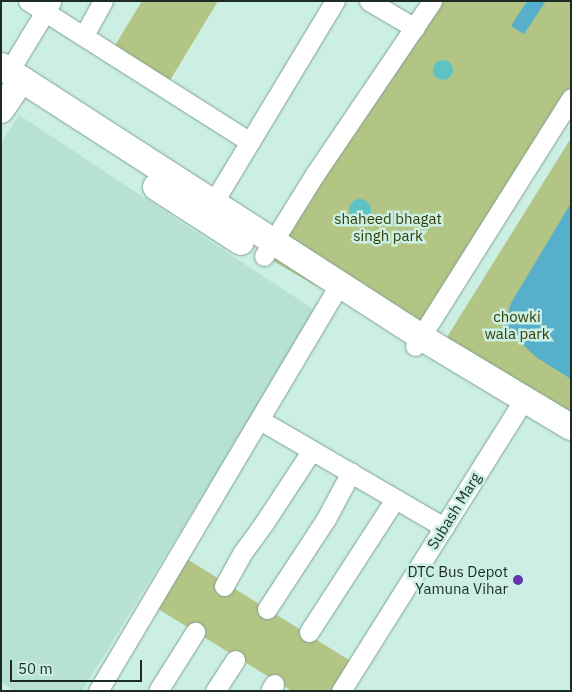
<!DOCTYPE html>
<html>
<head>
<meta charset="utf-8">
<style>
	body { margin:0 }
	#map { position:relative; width:572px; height:692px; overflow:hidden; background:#cbefe2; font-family:"IBM Plex Sans",sans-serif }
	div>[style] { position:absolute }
	.built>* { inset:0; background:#b7e2d2 }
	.green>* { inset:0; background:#b3c584 }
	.water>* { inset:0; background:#56afcb }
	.building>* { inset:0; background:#5ec3c4 }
	.round { border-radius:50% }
	.roads { filter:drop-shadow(0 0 1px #7ea094) drop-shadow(0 0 1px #7ea094) }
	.street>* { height:19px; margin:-9.5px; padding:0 9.5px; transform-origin:9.5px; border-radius:9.5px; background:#fff }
	.secondary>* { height:26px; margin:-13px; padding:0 13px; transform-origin:13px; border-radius:13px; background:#fff }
	.dots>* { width:14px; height:14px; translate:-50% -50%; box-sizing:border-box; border:2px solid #cbefe2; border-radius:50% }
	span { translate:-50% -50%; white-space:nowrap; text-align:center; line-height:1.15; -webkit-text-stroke:5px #cbefe2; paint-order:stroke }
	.park-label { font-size:15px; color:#323d08 }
	.street-label { font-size:15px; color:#1d2b26 }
	.poi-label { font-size:15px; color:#1d2b26 }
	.right { translate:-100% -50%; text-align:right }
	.frame { position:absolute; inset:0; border:2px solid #1d2b26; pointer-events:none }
	.scale { position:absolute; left:10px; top:660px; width:132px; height:22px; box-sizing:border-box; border:2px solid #1d2b26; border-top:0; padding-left:6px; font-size:15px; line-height:18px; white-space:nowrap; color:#1d2b26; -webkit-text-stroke:4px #cbefe2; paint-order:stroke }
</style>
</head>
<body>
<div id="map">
	<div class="built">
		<i style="clip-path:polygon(19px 115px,316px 311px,82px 691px,15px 691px,1px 682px,1px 143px)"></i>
	</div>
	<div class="green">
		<i style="clip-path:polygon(142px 1px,218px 1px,169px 82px,114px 47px)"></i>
		<i style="clip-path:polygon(432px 1px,571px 1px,571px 97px,416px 343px,266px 257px)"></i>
		<i style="clip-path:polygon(571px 138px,571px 424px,444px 342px)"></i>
		<i style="clip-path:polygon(179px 554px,357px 665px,341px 691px,292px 691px,150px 604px)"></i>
	</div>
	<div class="water">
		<i style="clip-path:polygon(527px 1px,546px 1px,524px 34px,511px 26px)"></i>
		<i style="clip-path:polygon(571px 203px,571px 379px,536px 357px,504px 327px,511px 303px)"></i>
	</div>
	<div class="building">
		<i class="round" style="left:433px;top:60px;width:20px;height:20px"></i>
		<i class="round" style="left:349px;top:199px;width:22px;height:22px"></i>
	</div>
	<div class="roads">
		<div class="street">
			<i style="left:28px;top:1px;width:263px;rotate:32.4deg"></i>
			<i style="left:369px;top:1px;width:53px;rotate:30.4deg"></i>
			<i style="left:88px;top:28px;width:31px;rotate:-61deg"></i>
			<i style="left:9px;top:71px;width:81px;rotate:-58.7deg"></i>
			<i style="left:213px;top:203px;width:236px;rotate:-58.9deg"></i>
			<i style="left:264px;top:256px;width:97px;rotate:-58.1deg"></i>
			<i style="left:315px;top:174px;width:209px;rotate:-55.9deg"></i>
			<i style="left:415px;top:346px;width:293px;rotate:-57.8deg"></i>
			<i style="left:260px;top:420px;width:213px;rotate:30.2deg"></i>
			<i style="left:224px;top:586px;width:39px;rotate:-61deg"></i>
			<i style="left:243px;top:552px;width:36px;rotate:-54deg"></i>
			<i style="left:264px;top:523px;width:87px;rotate:-56.7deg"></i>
			<i style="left:267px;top:609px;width:108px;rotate:-56.8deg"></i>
			<i style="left:326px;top:519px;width:53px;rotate:-62deg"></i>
			<i style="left:309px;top:632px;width:158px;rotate:-57.1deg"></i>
			<i style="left:98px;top:691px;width:460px;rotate:-59.3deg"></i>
			<i style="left:158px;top:691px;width:70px;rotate:-57.9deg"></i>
			<i style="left:215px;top:691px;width:37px;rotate:-57deg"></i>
			<i style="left:270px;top:691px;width:8px;rotate:-60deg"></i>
			<i style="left:341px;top:691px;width:346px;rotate:-57.9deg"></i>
		</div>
		<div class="secondary">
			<i style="left:1px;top:66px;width:500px;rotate:32.8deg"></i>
			<i style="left:421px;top:337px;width:175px;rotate:31deg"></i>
			<i style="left:1px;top:110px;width:37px;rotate:-56deg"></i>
			<i style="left:156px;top:187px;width:101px;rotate:32.9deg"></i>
		</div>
	</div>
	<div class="dots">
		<i style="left:518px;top:580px;background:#6435ad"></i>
	</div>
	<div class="park-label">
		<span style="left:388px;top:227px">shaheed bhagat<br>singh park</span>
		<span style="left:517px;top:325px">chowki<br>wala park</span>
	</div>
	<div class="street-label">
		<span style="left:454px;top:511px;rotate:-58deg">Subash Marg</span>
	</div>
	<div class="poi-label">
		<span class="right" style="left:508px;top:580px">DTC Bus Depot<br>Yamuna Vihar</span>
	</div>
	<div class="frame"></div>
	<div class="scale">50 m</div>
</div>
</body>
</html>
